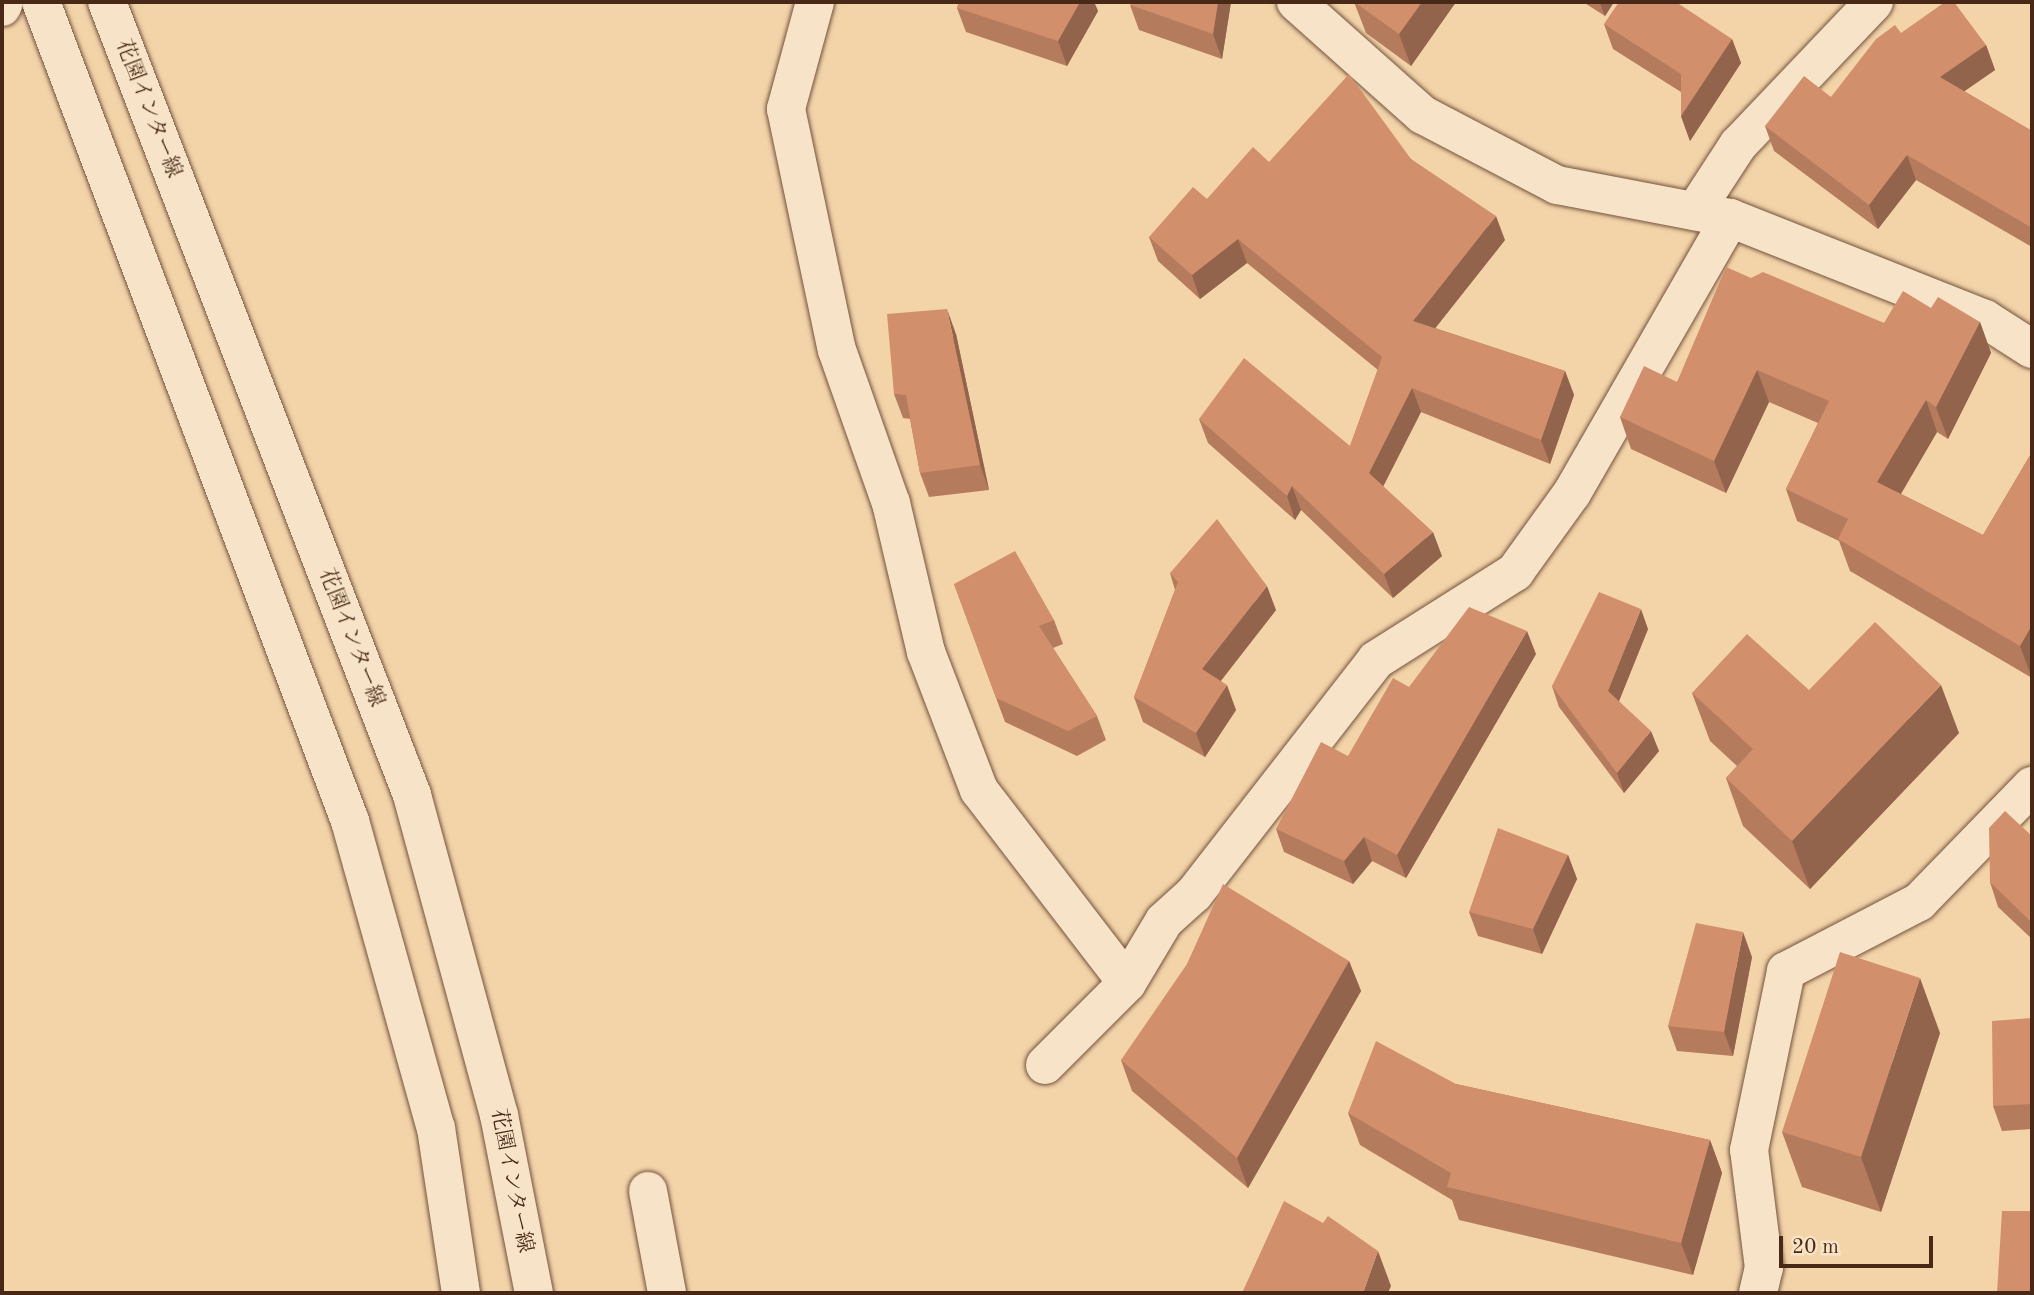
<!DOCTYPE html>
<html>
<head>
<meta charset="utf-8">
<style>
	body { margin:0 }
	#map { position:relative; width:2034px; height:1295px; overflow:hidden; background:#f3d4a9; font-family:"Old Standard TT","Noto Serif JP",serif }
	div>[style] { position:absolute }
	.roads { filter:drop-shadow(0 0 2px #73543c) drop-shadow(0 0 2px #73543c) }
	.street>* { height:38px; margin:-19px; padding:0 19px; transform-origin:19px; border-radius:19px; background:#f7e3c7 }
	.secondary>* { height:38px; margin:-19px; padding:0 19px; transform-origin:19px; border-radius:19px; background:#f7e3c7 }
	.wall>* { inset:0; background:#b47b5d }
	.shaded-wall>* { inset:0; background:#92644c }
	.building>* { inset:0; background:#d18f6c }
	span { translate:-50% -50%; white-space:nowrap; text-align:center; line-height:1.15; -webkit-text-stroke:6px #f7e3c7; paint-order:stroke }
	.street-label { font-size:21px; color:#482917 }
	.frame { position:absolute; inset:0; border:4px solid #482917; pointer-events:none }
	.scale { position:absolute; left:1779px; top:1236px; width:154px; height:32px; box-sizing:border-box; border:4px solid #482917; border-top:0; padding-left:9px; font-size:21px; line-height:24px; white-space:nowrap; color:#482917; -webkit-text-stroke:5px #f7e3c7; paint-order:stroke }
</style>
</head>
<body>
<div id="map">
	<div class="roads">
		<div class="street">
			<i style="left:815px;top:2px;width:111px;rotate:105.2deg"></i>
			<i style="left:786px;top:109px;width:246px;rotate:78.1deg"></i>
			<i style="left:837px;top:350px;width:162px;rotate:70.6deg"></i>
			<i style="left:891px;top:503px;width:153px;rotate:76.8deg"></i>
			<i style="left:926px;top:652px;width:148px;rotate:69deg"></i>
			<i style="left:979px;top:790px;width:243px;rotate:52.5deg"></i>
			<i style="left:1296px;top:2px;width:170px;rotate:41.7deg"></i>
			<i style="left:1423px;top:115px;width:151px;rotate:27.6deg"></i>
			<i style="left:1557px;top:185px;width:176px;rotate:10.8deg"></i>
			<i style="left:1730px;top:218px;width:274px;rotate:21.6deg"></i>
			<i style="left:1985px;top:319px;width:56px;rotate:32.6deg"></i>
			<i style="left:1695px;top:211px;width:79px;rotate:-56.9deg"></i>
			<i style="left:1738px;top:145px;width:197px;rotate:-46.4deg"></i>
			<i style="left:1045px;top:1065px;width:116px;rotate:-45deg"></i>
			<i style="left:1127px;top:983px;width:72px;rotate:-59.2deg"></i>
			<i style="left:1164px;top:921px;width:40px;rotate:-42deg"></i>
			<i style="left:1194px;top:894px;width:296px;rotate:-52.1deg"></i>
			<i style="left:1376px;top:660px;width:165px;rotate:-32.3deg"></i>
			<i style="left:1515px;top:572px;width:97px;rotate:-54.2deg"></i>
			<i style="left:1572px;top:493px;width:317px;rotate:-60.1deg"></i>
			<i style="left:648px;top:1191px;width:104px;rotate:79.4deg"></i>
			<i style="left:1758px;top:1293px;width:26px;rotate:-77deg"></i>
			<i style="left:1764px;top:1268px;width:119px;rotate:-97.2deg"></i>
			<i style="left:1749px;top:1150px;width:183px;rotate:-78.3deg"></i>
			<i style="left:1786px;top:971px;width:150px;rotate:-27.4deg"></i>
			<i style="left:1919px;top:902px;width:162px;rotate:-45.8deg"></i>
		</div>
		<div class="secondary">
			<i style="left:41px;top:2px;width:875px;rotate:69.33deg"></i>
			<i style="left:350px;top:821px;width:319px;rotate:74.4deg"></i>
			<i style="left:436px;top:1128px;width:167px;rotate:81.4deg"></i>
			<i style="left:107px;top:2px;width:850px;rotate:68.96deg"></i>
			<i style="left:412px;top:795px;width:332px;rotate:74.8deg"></i>
			<i style="left:499px;top:1115px;width:181px;rotate:78.9deg"></i>
			<i style="left:2px;top:7px;width:5px;rotate:-68deg"></i>
		</div>
	</div>
	<div class="wall">
		<i style="clip-path:polygon(959px 2px,1094px 2px,1098px 11px,1067px 66px,966px 32px,957px 8px)"></i>
		<i style="clip-path:polygon(1231px 2px,1222px 59px,1139px 30px,1130px 5px)"></i>
		<i style="clip-path:polygon(1354px 2px,1456px 2px,1411px 66px,1366px 33px)"></i>
		<i style="clip-path:polygon(1583px 2px,1614px 2px,1605px 16px)"></i>
		<i style="clip-path:polygon(1604px 24px,1732px 39px,1741px 63px,1690px 141px,1681px 116px,1681px 92px,1613px 49px)"></i>
		<i style="clip-path:polygon(1901px 33px,1986px 45px,1995px 70px,1964px 91px,2032px 131px,2032px 247px,1916px 180px,1878px 229px,1774px 151px,1765px 126px,1831px 97px)"></i>
		<i style="clip-path:polygon(1411px 159px,1505px 240px,1435px 328px,1565px 371px,1574px 395px,1550px 464px,1421px 412px,1383px 487px,1442px 556px,1393px 598px,1301px 510px,1295px 520px,1208px 443px,1199px 419px,1350px 446px,1378px 370px,1247px 263px,1200px 299px,1158px 261px,1149px 237px,1207px 199px,1269px 162px)"></i>
		<i style="clip-path:polygon(1751px 278px,1884px 323px,1931px 308px,1980px 322px,1991px 353px,1948px 439px,1937px 432px,1901px 494px,1983px 535px,2032px 452px,2032px 678px,1850px 571px,1839px 541px,1797px 521px,1786px 489px,1818px 423px,1769px 402px,1726px 493px,1631px 449px,1620px 417px,1677px 382px)"></i>
		<i style="clip-path:polygon(956px 334px,989px 490px,929px 497px,920px 473px,910px 419px,903px 418px,894px 394px)"></i>
		<i style="clip-path:polygon(1170px 573px,1276px 610px,1221px 681px,1236px 710px,1205px 757px,1143px 722px,1134px 697px,1175px 590px)"></i>
		<i style="clip-path:polygon(954px 584px,1054px 620px,1063px 644px,1053px 648px,1097px 716px,1106px 740px,1077px 756px,1005px 722px)"></i>
		<i style="clip-path:polygon(1648px 629px,1619px 701px,1659px 751px,1624px 793px,1559px 707px,1552px 686px)"></i>
		<i style="clip-path:polygon(1536px 654px,1406px 878px,1372px 861px,1353px 884px,1284px 852px,1276px 829px,1348px 756px,1409px 687px)"></i>
		<i style="clip-path:polygon(1809px 690px,1959px 733px,1810px 889px,1743px 826px,1726px 778px,1737px 766px,1710px 741px,1692px 693px)"></i>
		<i style="clip-path:polygon(2032px 836px,2032px 939px,1998px 907px,1990px 882px)"></i>
		<i style="clip-path:polygon(1568px 855px,1577px 879px,1542px 954px,1478px 936px,1469px 912px)"></i>
		<i style="clip-path:polygon(1752px 957px,1733px 1056px,1677px 1051px,1668px 1026px)"></i>
		<i style="clip-path:polygon(1349px 961px,1361px 991px,1248px 1188px,1132px 1091px,1121px 1060px)"></i>
		<i style="clip-path:polygon(2032px 1018px,2032px 1129px,2002px 1131px,1993px 1106px)"></i>
		<i style="clip-path:polygon(1940px 1033px,1881px 1212px,1802px 1187px,1782px 1132px)"></i>
		<i style="clip-path:polygon(1456px 1084px,1710px 1140px,1722px 1173px,1693px 1275px,1459px 1220px,1452px 1200px,1360px 1145px,1348px 1113px)"></i>
	</div>
	<div class="shaded-wall">
		<i style="clip-path:polygon(1080px 2px,1094px 2px,1098px 11px,1067px 66px,1058px 41px)"></i>
		<i style="clip-path:polygon(1218px 2px,1231px 2px,1222px 59px,1213px 34px)"></i>
		<i style="clip-path:polygon(1422px 2px,1456px 2px,1411px 66px,1399px 34px)"></i>
		<i style="clip-path:polygon(1601px 2px,1614px 2px,1605px 16px,1600px 3px)"></i>
		<i style="clip-path:polygon(1732px 39px,1741px 63px,1690px 141px,1681px 116px)"></i>
		<i style="clip-path:polygon(1986px 45px,1995px 70px,1949px 102px,1940px 77px)"></i>
		<i style="clip-path:polygon(1907px 155px,1916px 180px,1878px 229px,1869px 205px)"></i>
		<i style="clip-path:polygon(1496px 216px,1505px 240px,1422px 345px,1413px 321px)"></i>
		<i style="clip-path:polygon(1238px 239px,1247px 263px,1200px 299px,1192px 275px)"></i>
		<i style="clip-path:polygon(947px 309px,956px 334px,989px 490px,980px 465px)"></i>
		<i style="clip-path:polygon(1980px 322px,1991px 353px,1948px 439px,1936px 407px)"></i>
		<i style="clip-path:polygon(1757px 370px,1769px 402px,1726px 493px,1714px 461px)"></i>
		<i style="clip-path:polygon(1565px 371px,1574px 395px,1550px 464px,1541px 440px)"></i>
		<i style="clip-path:polygon(1412px 388px,1421px 412px,1377px 498px,1369px 473px)"></i>
		<i style="clip-path:polygon(1926px 400px,1937px 432px,1889px 514px,1877px 482px)"></i>
		<i style="clip-path:polygon(1292px 486px,1301px 510px,1295px 520px,1287px 496px)"></i>
		<i style="clip-path:polygon(1433px 532px,1442px 556px,1393px 598px,1384px 574px)"></i>
		<i style="clip-path:polygon(1267px 586px,1276px 610px,1211px 693px,1202px 669px)"></i>
		<i style="clip-path:polygon(1641px 609px,1648px 629px,1615px 711px,1608px 691px)"></i>
		<i style="clip-path:polygon(2032px 625px,2032px 678px,2020px 646px)"></i>
		<i style="clip-path:polygon(1527px 631px,1536px 654px,1406px 878px,1397px 855px)"></i>
		<i style="clip-path:polygon(1227px 685px,1236px 710px,1205px 757px,1196px 733px)"></i>
		<i style="clip-path:polygon(1941px 685px,1959px 733px,1810px 889px,1792px 841px)"></i>
		<i style="clip-path:polygon(1651px 731px,1659px 751px,1624px 793px,1617px 773px)"></i>
		<i style="clip-path:polygon(1364px 837px,1372px 861px,1353px 884px,1344px 861px)"></i>
		<i style="clip-path:polygon(1568px 855px,1577px 879px,1542px 954px,1533px 929px)"></i>
		<i style="clip-path:polygon(1743px 932px,1752px 957px,1733px 1056px,1724px 1032px)"></i>
		<i style="clip-path:polygon(1349px 961px,1361px 991px,1248px 1188px,1237px 1158px)"></i>
		<i style="clip-path:polygon(1920px 978px,1940px 1033px,1881px 1212px,1861px 1157px)"></i>
		<i style="clip-path:polygon(1710px 1140px,1722px 1173px,1693px 1275px,1681px 1243px)"></i>
		<i style="clip-path:polygon(1378px 1251px,1391px 1286px,1388px 1293px,1363px 1293px)"></i>
	</div>
	<div class="building">
		<i style="clip-path:polygon(959px 2px,1080px 2px,1058px 41px,957px 8px)"></i>
		<i style="clip-path:polygon(1132px 2px,1218px 2px,1213px 34px,1130px 5px)"></i>
		<i style="clip-path:polygon(1354px 2px,1422px 2px,1399px 34px)"></i>
		<i style="clip-path:polygon(1619px 2px,1676px 2px,1732px 39px,1681px 116px,1681px 74px,1604px 24px)"></i>
		<i style="clip-path:polygon(1945px 2px,1954px 2px,1986px 45px,1940px 77px,2032px 131px,2032px 228px,1907px 155px,1869px 205px,1765px 126px,1804px 76px,1831px 97px,1876px 39px,1895px 25px,1901px 33px)"></i>
		<i style="clip-path:polygon(1349px 74px,1411px 159px,1496px 216px,1413px 321px,1565px 371px,1541px 440px,1412px 388px,1369px 473px,1433px 532px,1384px 574px,1292px 486px,1287px 496px,1199px 419px,1244px 358px,1350px 446px,1382px 357px,1238px 239px,1192px 275px,1149px 237px,1193px 187px,1207px 199px,1253px 147px,1269px 162px)"></i>
		<i style="clip-path:polygon(1726px 267px,1751px 278px,1763px 272px,1884px 323px,1903px 291px,1931px 308px,1938px 297px,1980px 322px,1936px 407px,1926px 400px,1877px 482px,1983px 535px,2032px 452px,2032px 625px,2020px 646px,1838px 539px,1848px 519px,1786px 489px,1829px 401px,1757px 370px,1714px 461px,1620px 417px,1644px 366px,1677px 382px)"></i>
		<i style="clip-path:polygon(947px 309px,980px 465px,920px 473px,906px 395px,894px 394px,887px 314px)"></i>
		<i style="clip-path:polygon(1217px 519px,1267px 586px,1202px 669px,1227px 685px,1196px 733px,1134px 697px,1178px 582px,1170px 573px)"></i>
		<i style="clip-path:polygon(1015px 551px,1054px 620px,1039px 626px,1097px 716px,1068px 731px,996px 698px,954px 584px)"></i>
		<i style="clip-path:polygon(1599px 592px,1641px 609px,1608px 691px,1651px 731px,1617px 773px,1552px 686px)"></i>
		<i style="clip-path:polygon(1469px 607px,1527px 631px,1397px 855px,1364px 837px,1344px 861px,1276px 829px,1321px 742px,1348px 756px,1393px 678px,1409px 687px)"></i>
		<i style="clip-path:polygon(1875px 622px,1941px 685px,1792px 841px,1726px 778px,1753px 749px,1692px 693px,1747px 634px,1809px 690px)"></i>
		<i style="clip-path:polygon(2005px 811px,2032px 836px,2032px 923px,1990px 882px,1989px 828px)"></i>
		<i style="clip-path:polygon(1498px 828px,1568px 855px,1533px 929px,1469px 912px)"></i>
		<i style="clip-path:polygon(1223px 884px,1349px 961px,1237px 1158px,1121px 1060px,1187px 964px)"></i>
		<i style="clip-path:polygon(1696px 923px,1743px 932px,1724px 1032px,1668px 1026px)"></i>
		<i style="clip-path:polygon(1840px 952px,1920px 978px,1861px 1157px,1782px 1132px)"></i>
		<i style="clip-path:polygon(2032px 1018px,2032px 1104px,1993px 1106px,1992px 1021px)"></i>
		<i style="clip-path:polygon(1376px 1041px,1456px 1084px,1710px 1140px,1681px 1243px,1447px 1187px,1451px 1173px,1348px 1113px)"></i>
		<i style="clip-path:polygon(1284px 1201px,1323px 1223px,1328px 1216px,1378px 1251px,1363px 1293px,1242px 1293px)"></i>
		<i style="clip-path:polygon(2002px 1211px,2032px 1211px,2032px 1293px,1997px 1293px)"></i>
	</div>
	<div class="street-label">
		<span style="left:148px;top:109px;rotate:69deg">花園インター線</span>
		<span style="left:351px;top:638px;rotate:69deg">花園インター線</span>
		<span style="left:511px;top:1181px;rotate:79deg">花園インター線</span>
	</div>
	<div class="frame"></div>
	<div class="scale">20 m</div>
</div>
</body>
</html>
